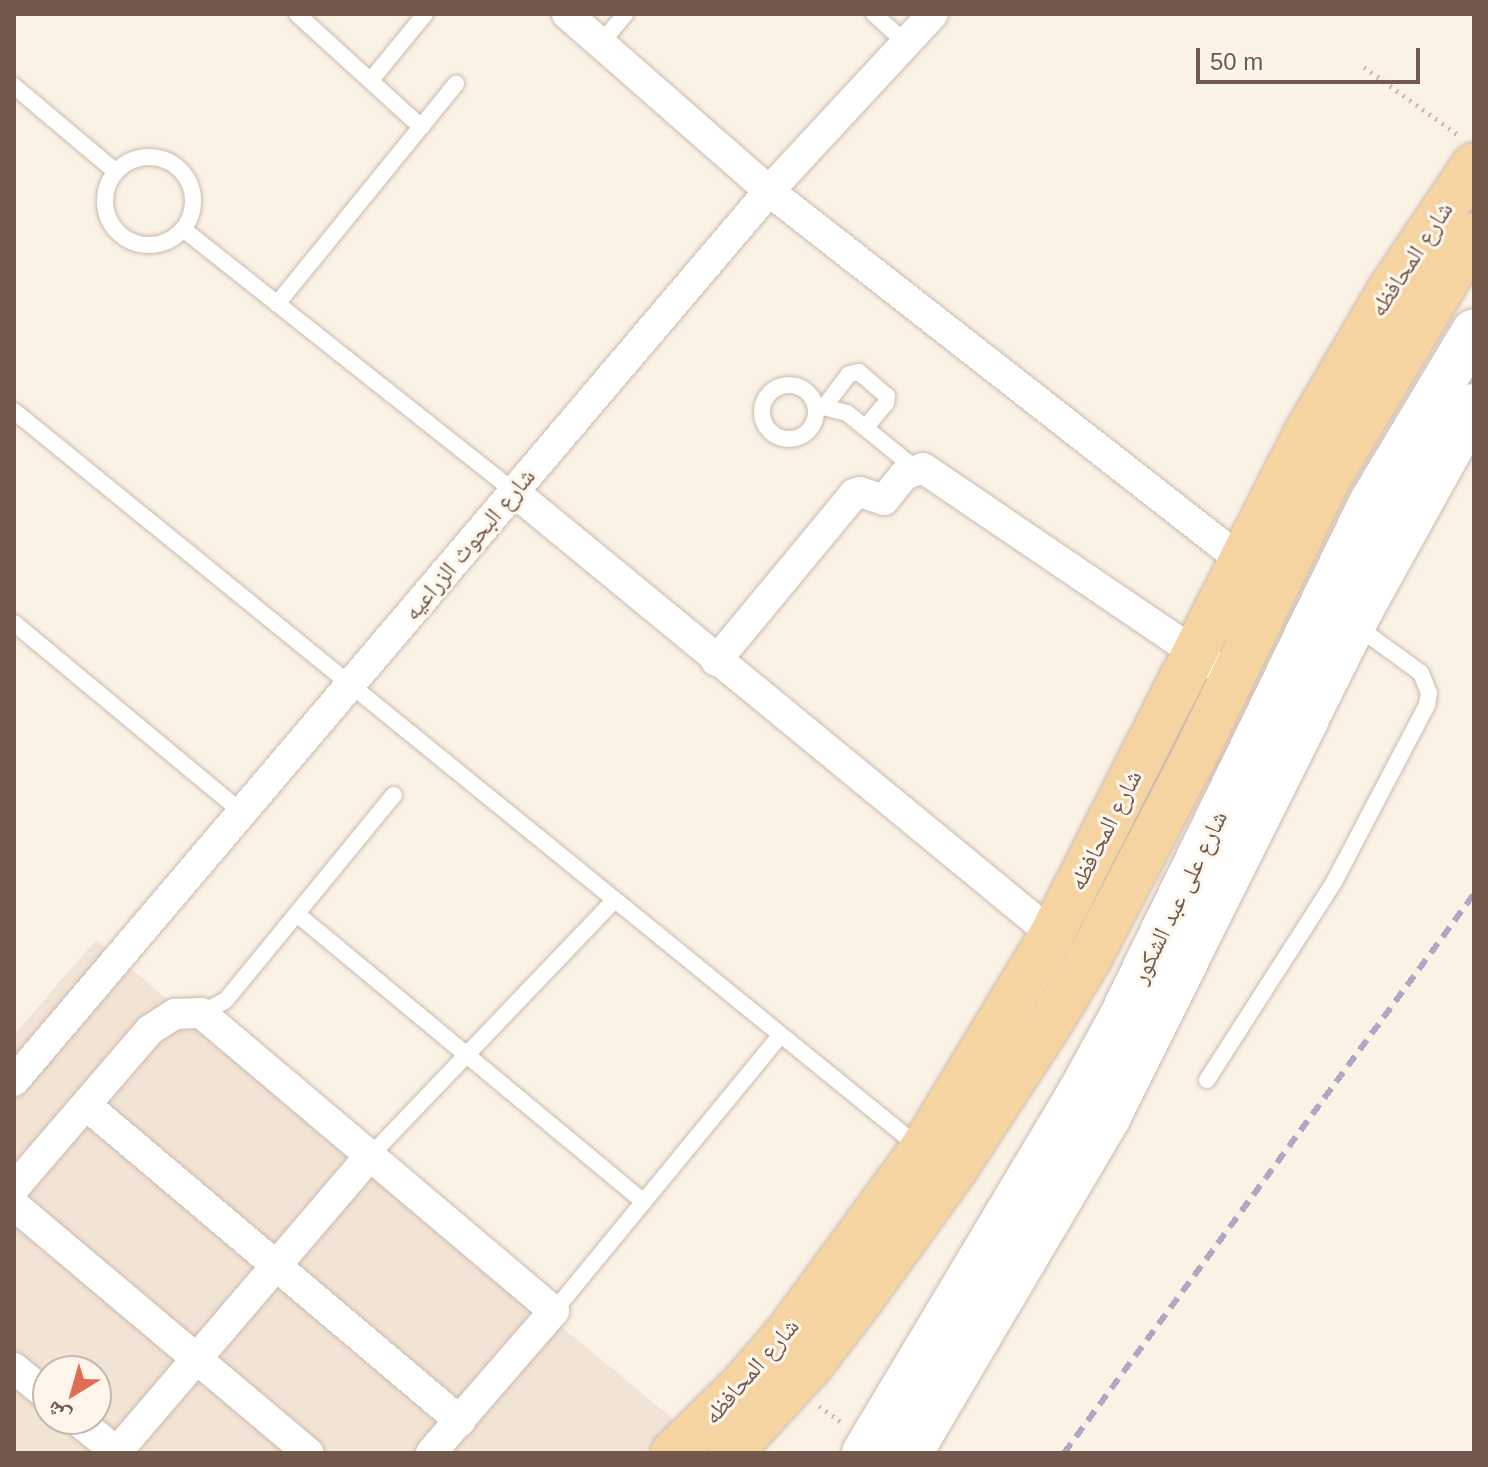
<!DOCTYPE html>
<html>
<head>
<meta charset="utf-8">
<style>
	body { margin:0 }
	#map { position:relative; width:1488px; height:1467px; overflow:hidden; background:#fbf2e6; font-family:Arial,"Noto Naskh Arabic",sans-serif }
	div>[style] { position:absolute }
	.residential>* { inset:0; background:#f2e4d5 }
	.path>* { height:5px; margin-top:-2.5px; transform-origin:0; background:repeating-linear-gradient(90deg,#d3b4a2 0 2px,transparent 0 8px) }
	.roads { filter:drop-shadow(0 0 2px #ccbaad) drop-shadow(0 0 2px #ccbaad) }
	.lane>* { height:16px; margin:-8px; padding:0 8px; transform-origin:8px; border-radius:8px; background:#fff }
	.lane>.ring { margin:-8px; padding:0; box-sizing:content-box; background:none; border:16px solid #fff; border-radius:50% }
	.street>* { height:30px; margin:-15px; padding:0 15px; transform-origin:15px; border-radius:15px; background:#fff }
	.secondary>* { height:44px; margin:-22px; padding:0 22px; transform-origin:22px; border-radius:22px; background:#fff }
	.primary>* { height:44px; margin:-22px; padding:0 22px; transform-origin:22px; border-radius:22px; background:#f5d4a2 }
	.rail>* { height:6px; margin-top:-3px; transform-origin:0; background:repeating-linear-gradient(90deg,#b5a5c4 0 12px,transparent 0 20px) }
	span { translate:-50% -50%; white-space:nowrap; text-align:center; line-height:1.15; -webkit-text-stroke:6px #fef6ec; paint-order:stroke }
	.street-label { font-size:24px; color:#72594c }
	.frame { position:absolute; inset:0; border:16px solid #72594c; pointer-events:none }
	.north { position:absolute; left:32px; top:1355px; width:80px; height:80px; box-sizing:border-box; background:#fef6ec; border:2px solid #c6b7ac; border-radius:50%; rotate:217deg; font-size:22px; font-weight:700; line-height:32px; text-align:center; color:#72594c }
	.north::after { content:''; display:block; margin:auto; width:28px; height:36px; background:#dd6e53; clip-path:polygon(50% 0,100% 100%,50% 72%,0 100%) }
	.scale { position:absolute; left:1196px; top:48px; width:224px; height:36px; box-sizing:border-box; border:4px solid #72594c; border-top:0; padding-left:10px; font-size:24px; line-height:28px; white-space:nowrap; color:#72594c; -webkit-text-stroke:6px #fef6ec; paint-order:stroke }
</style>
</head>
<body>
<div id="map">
	<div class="residential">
		<i style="clip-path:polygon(evenodd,96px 940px,680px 1425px,646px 1453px,14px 1453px,14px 1035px,96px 940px,48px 1371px,96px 1371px,96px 1419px,48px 1419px,48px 1371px)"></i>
	</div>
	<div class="path">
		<i style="left:1364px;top:67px;width:115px;rotate:35.8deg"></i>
		<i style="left:819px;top:1406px;width:26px;rotate:36deg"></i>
	</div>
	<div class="roads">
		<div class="lane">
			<i style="left:297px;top:14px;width:168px;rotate:42.3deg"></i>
			<i style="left:874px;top:14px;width:45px;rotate:42.3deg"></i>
			<i style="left:601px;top:43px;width:38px;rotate:-50deg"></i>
			<i style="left:371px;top:80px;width:85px;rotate:-50.7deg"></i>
			<i style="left:14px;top:86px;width:133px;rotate:40.1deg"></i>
			<i class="ring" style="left:105px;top:157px;width:72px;height:72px"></i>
			<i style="left:183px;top:229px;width:421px;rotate:38.4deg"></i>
			<i style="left:277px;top:304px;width:284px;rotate:-50.9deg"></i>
			<i class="ring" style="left:762px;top:385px;width:38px;height:38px"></i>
			<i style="left:815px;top:405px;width:33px;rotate:14deg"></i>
			<i style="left:847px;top:413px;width:89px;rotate:39.1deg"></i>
			<i style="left:825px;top:406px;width:40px;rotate:-53deg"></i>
			<i style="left:849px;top:374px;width:10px;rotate:-11deg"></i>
			<i style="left:859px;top:372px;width:37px;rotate:41deg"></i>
			<i style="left:887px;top:396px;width:7px;rotate:98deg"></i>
			<i style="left:886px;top:403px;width:31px;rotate:130deg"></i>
			<i style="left:14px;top:411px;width:1166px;rotate:39.12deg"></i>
			<i style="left:14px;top:623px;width:296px;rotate:39.7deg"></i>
			<i style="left:297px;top:914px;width:451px;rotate:39.7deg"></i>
			<i style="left:201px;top:1013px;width:28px;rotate:-27deg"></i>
			<i style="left:226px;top:1000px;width:265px;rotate:-50.7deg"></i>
			<i style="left:1207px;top:1080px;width:235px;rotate:-57.3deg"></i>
			<i style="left:1334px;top:882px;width:200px;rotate:-62.3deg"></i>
			<i style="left:1427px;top:705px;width:12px;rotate:-81deg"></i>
			<i style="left:1429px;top:693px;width:22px;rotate:-112deg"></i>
			<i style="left:1421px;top:673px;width:82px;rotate:-144deg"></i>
			<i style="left:369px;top:1157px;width:354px;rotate:-46.3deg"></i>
			<i style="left:554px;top:1311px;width:357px;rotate:-50.6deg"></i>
		</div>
		<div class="street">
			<i style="left:567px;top:14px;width:269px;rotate:41.2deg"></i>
			<i style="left:769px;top:191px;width:599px;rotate:38.02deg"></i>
			<i style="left:513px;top:491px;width:698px;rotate:39.42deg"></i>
			<i style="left:716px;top:661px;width:217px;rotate:-50.4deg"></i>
			<i style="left:854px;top:494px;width:6px;rotate:-18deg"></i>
			<i style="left:860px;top:492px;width:25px;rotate:18deg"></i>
			<i style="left:884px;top:500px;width:32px;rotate:-51deg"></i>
			<i style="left:904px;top:475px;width:20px;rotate:-20deg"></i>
			<i style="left:923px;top:468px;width:348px;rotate:34.2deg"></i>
			<i style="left:14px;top:1081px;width:1167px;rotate:-49.69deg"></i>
			<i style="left:769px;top:191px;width:241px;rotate:-47.2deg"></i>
			<i style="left:86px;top:1105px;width:490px;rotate:40.2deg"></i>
			<i style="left:14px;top:1188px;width:208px;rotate:-49.3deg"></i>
			<i style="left:150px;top:1030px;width:30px;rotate:-33deg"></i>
			<i style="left:175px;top:1014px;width:26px;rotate:-2deg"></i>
			<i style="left:201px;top:1013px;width:462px;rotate:40.2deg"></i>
			<i style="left:554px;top:1311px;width:188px;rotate:130.9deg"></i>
			<i style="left:14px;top:1205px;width:385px;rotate:40.1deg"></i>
			<i style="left:14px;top:1368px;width:44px;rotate:39.5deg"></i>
			<i style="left:76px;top:1419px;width:54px;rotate:39deg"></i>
			<i style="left:116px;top:1453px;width:389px;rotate:-49.5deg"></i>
		</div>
		<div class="secondary">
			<i style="left:864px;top:1453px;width:413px;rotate:-59.1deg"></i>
			<i style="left:1076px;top:1099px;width:91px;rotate:-61.2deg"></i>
			<i style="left:1120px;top:1019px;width:574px;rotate:-64.06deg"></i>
			<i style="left:1371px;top:503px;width:200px;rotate:-59.1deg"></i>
			<i style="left:910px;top:1453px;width:391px;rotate:-59.4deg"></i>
			<i style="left:1109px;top:1116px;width:568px;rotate:-63.53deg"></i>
			<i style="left:1362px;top:608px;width:231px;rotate:-61deg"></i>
		</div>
		<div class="primary">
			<i style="left:673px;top:1453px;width:98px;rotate:-44.6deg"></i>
			<i style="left:743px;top:1384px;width:69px;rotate:-49.1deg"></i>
			<i style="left:788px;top:1332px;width:227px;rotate:-53.8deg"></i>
			<i style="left:922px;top:1149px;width:251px;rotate:-58.8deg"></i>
			<i style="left:1052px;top:934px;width:559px;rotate:-63.11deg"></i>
			<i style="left:1305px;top:435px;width:167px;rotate:-59.7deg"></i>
			<i style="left:1389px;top:291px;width:152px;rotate:-56deg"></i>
			<i style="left:730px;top:1453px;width:120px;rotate:-47.4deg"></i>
			<i style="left:811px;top:1365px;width:84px;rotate:-52.7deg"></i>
			<i style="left:862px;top:1298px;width:159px;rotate:-54.2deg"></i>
			<i style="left:955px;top:1169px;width:168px;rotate:-56.9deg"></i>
			<i style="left:1047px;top:1028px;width:83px;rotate:-58.8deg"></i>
			<i style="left:1090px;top:957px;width:221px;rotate:-62.5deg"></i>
			<i style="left:1192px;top:761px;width:314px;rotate:-64.2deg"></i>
			<i style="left:1329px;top:478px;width:283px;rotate:-59.2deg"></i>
		</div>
	</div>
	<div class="rail">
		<i style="left:1064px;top:1453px;width:693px;rotate:-53.74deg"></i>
	</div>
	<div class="street-label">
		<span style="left:1411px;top:259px;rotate:-57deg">شارع المحافظه</span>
		<span style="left:469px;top:544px;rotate:-50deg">شارع البحوث الزراعيه</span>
		<span style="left:1105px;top:830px;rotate:-63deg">شارع المحافظه</span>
		<span style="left:1179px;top:897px;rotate:-64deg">شارع على عبد الشكور</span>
		<span style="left:751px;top:1371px;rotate:-49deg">شارع المحافظه</span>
	</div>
	<div class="frame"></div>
	<div class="north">ش</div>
	<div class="scale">50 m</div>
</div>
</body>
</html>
